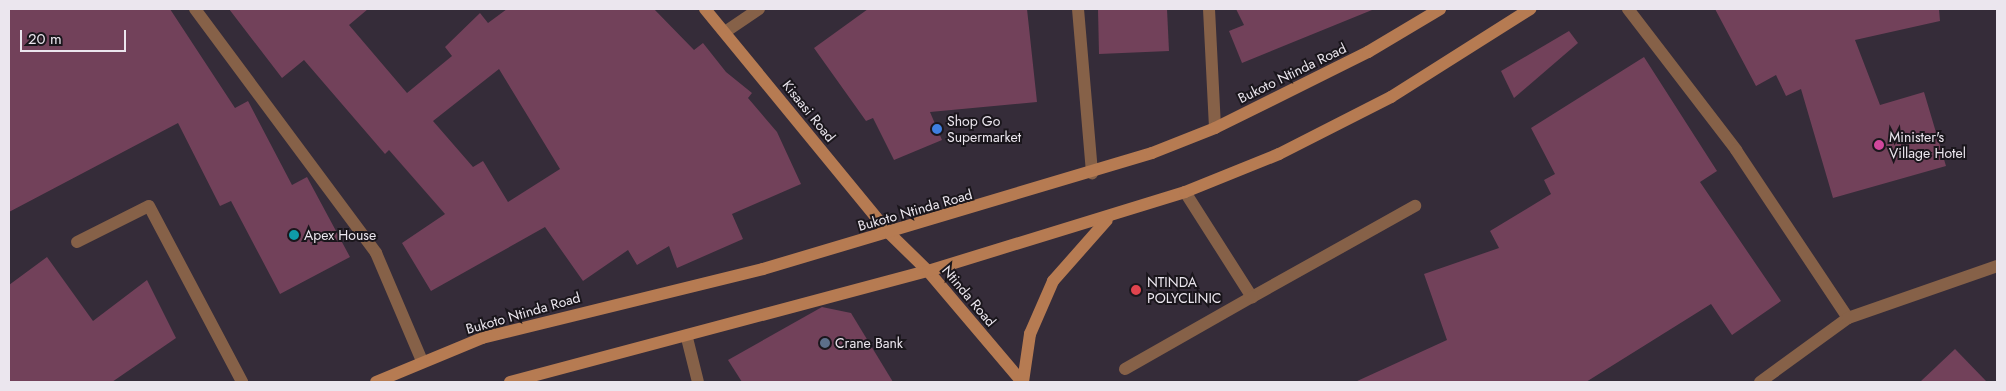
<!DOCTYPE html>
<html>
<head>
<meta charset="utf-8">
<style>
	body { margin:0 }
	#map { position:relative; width:2006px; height:391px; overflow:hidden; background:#352c39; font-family:Jost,sans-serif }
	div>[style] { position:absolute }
	.building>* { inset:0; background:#72415a }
	.service>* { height:12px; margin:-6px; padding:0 6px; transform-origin:6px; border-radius:6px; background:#866148 }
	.minor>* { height:12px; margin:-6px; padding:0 6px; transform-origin:6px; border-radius:6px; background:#866148 }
	.secondary>* { height:12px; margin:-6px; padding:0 6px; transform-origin:6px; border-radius:6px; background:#b67b52 }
	.dots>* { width:14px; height:14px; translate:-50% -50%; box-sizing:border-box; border:2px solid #1a161c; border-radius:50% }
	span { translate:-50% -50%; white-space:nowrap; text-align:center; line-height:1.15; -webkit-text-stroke:4px #1a161c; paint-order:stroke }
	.street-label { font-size:14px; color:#ebe6ee }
	.poi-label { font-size:14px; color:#ebe6ee }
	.left { translate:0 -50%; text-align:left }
	.frame { position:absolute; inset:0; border:10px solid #ebe6ee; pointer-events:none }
	.scale { position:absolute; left:20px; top:30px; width:106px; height:22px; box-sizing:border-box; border:2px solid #ebe6ee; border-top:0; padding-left:6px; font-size:15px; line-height:18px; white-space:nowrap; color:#ebe6ee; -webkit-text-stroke:4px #1a161c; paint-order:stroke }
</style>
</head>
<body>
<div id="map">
	<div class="building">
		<i style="clip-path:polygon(9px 9px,170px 9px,235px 108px,248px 101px,292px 185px,307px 177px,350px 257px,280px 294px,231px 201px,220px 206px,178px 123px,9px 212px)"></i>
		<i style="clip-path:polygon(evenodd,229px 9px,368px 9px,349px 25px,407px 93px,452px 56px,445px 47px,480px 13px,488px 23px,507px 9px,654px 9px,694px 50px,703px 43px,726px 72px,752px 93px,748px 98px,777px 132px,801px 184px,732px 214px,743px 239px,677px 268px,669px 246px,637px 265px,628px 250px,583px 281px,545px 227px,431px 291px,402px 243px,445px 214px,389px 150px,385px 154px,304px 60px,282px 78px,229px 9px,499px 69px,560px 169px,508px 202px,483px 161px,473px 167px,433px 121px,499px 69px)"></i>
		<i style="clip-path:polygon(868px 9px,1027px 9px,1037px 102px,930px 112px,942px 140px,894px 160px,873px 118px,866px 121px,814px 48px)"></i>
		<i style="clip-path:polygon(1098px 9px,1167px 9px,1169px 51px,1099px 54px)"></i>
		<i style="clip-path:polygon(1236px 9px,1372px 9px,1372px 10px,1242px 63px,1229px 31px,1244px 25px)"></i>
		<i style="clip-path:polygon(1715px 9px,1939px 9px,1940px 21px,1855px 40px,1880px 105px,1924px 92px,1946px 166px,1833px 198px,1801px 89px,1786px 96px,1776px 75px,1756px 86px)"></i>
		<i style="clip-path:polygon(1569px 31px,1578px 43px,1514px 98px,1501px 71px)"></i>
		<i style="clip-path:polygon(1644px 57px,1717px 171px,1700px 182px,1781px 301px,1732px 335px,1711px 304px,1586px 382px,1355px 382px,1447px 340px,1424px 274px,1499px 248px,1490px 231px,1551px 194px,1544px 180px,1555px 174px,1531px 128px)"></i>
		<i style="clip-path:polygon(47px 257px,93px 321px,147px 280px,176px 338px,112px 382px,9px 382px,9px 285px)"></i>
		<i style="clip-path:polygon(822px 307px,851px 313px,893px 382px,742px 382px,728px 360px)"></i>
		<i style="clip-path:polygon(1955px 349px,1987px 382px,1920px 382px)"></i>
	</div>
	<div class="service">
		<i style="left:725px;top:32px;width:41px;rotate:-34.1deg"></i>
		<i style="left:1185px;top:192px;width:125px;rotate:57.5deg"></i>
		<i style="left:1252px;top:297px;width:187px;rotate:-29.2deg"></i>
		<i style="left:687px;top:338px;width:45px;rotate:76deg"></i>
		<i style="left:1125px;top:369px;width:146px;rotate:-29.6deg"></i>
	</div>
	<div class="minor">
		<i style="left:195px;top:9px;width:304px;rotate:53.4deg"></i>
		<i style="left:376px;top:253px;width:117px;rotate:66.9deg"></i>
		<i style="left:1078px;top:9px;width:165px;rotate:85.1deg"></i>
		<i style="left:1209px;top:9px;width:119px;rotate:87.1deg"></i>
		<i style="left:1628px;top:9px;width:178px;rotate:52.5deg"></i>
		<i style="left:1736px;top:150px;width:202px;rotate:56.3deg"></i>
		<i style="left:77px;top:242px;width:80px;rotate:-26.6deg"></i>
		<i style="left:149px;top:206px;width:199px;rotate:62.1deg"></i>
		<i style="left:1760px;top:382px;width:109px;rotate:-36deg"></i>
		<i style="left:1848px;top:318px;width:158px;rotate:-19.2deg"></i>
	</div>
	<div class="secondary">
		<i style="left:705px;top:9px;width:290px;rotate:50.6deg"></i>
		<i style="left:889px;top:233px;width:54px;rotate:44.3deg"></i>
		<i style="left:928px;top:271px;width:145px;rotate:49.7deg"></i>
		<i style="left:376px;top:382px;width:115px;rotate:-22.5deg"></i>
		<i style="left:482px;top:338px;width:289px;rotate:-13.8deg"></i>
		<i style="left:763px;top:269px;width:406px;rotate:-16.6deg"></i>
		<i style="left:1152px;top:153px;width:68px;rotate:-21.6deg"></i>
		<i style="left:1215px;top:128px;width:171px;rotate:-26.4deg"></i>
		<i style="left:1368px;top:52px;width:84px;rotate:-30.8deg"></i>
		<i style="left:510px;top:382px;width:432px;rotate:-14.9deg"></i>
		<i style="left:928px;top:271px;width:269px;rotate:-17.1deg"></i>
		<i style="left:1185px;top:192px;width:101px;rotate:-22deg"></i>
		<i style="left:1279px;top:154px;width:126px;rotate:-27deg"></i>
		<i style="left:1391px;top:97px;width:165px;rotate:-32.3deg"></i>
		<i style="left:1023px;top:382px;width:49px;rotate:-81.7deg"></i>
		<i style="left:1030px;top:334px;width:58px;rotate:-66.5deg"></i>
		<i style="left:1053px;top:281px;width:81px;rotate:-48.5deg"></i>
	</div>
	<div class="dots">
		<i style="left:937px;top:129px;background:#3f7fe0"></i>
		<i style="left:1879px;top:145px;background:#d1479c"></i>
		<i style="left:294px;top:235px;background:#0f9aa8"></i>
		<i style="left:1136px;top:290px;background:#e0444e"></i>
		<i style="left:825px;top:343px;background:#5c6f8a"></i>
	</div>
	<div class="street-label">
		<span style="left:1292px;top:73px;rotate:-26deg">Bukoto Ntinda Road</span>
		<span style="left:809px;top:111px;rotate:51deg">Kisaasi Road</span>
		<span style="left:915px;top:210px;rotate:-16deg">Bukoto Ntinda Road</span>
		<span style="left:969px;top:296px;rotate:50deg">Ntinda Road</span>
		<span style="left:523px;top:313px;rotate:-16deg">Bukoto Ntinda Road</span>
	</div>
	<div class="poi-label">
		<span class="left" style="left:947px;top:129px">Shop Go<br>Supermarket</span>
		<span class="left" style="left:1889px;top:145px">Minister's<br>Village Hotel</span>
		<span class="left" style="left:304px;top:235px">Apex House</span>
		<span class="left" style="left:1147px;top:290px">NTINDA<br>POLYCLINIC</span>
		<span class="left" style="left:835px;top:343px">Crane Bank</span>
	</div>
	<div class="frame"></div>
	<div class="scale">20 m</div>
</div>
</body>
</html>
